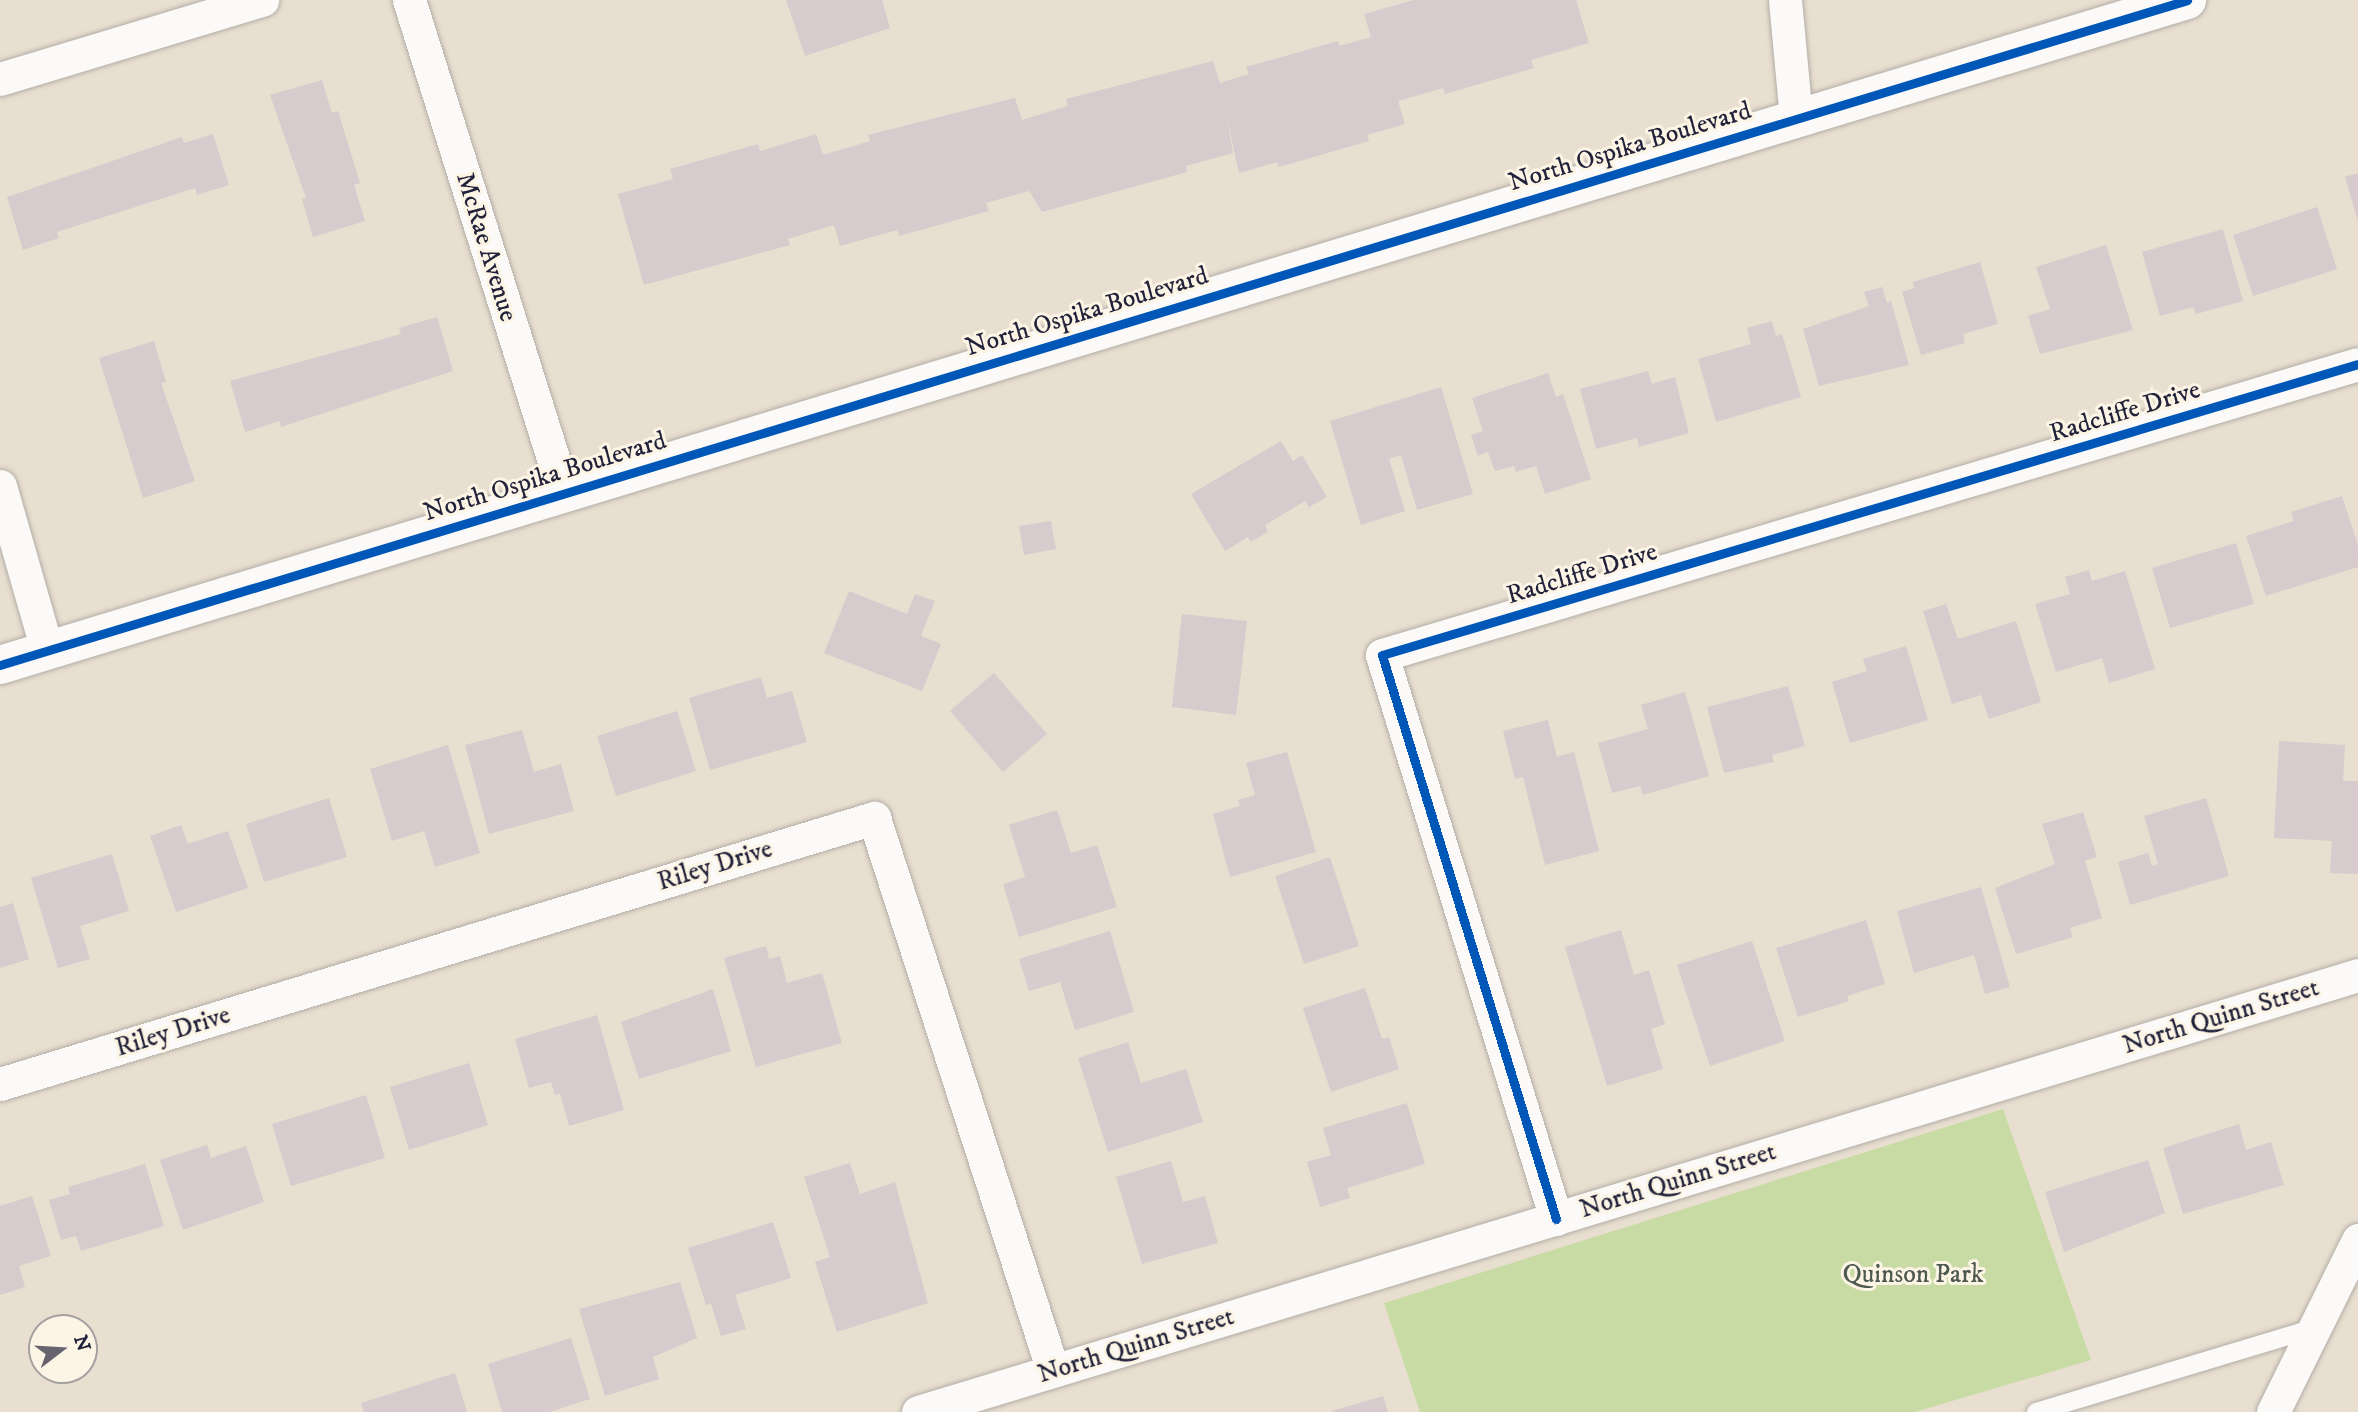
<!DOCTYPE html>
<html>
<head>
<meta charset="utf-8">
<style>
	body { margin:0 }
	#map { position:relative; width:2358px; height:1412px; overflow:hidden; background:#e8dfd0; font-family:"IM FELL DW Pica",serif }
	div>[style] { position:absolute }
	.green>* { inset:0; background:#c9dba5 }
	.building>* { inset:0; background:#d7cbcd }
	.roads { filter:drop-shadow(0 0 2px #b3ada6) drop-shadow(0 0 2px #b3ada6) }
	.service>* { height:18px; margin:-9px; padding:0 9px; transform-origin:9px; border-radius:9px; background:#fcfaf8 }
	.minor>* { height:33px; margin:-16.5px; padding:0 16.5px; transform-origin:16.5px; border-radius:16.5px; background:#fcfaf8 }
	.tertiary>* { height:38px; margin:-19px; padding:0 19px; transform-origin:19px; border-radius:19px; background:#fcfaf8 }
	.cycleway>* { height:9px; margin:-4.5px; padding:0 4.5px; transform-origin:4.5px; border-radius:4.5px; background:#0057b8 }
	span { translate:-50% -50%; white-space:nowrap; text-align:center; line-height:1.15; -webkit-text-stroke:6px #fcf5e5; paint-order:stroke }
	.street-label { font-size:26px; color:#22223b }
	.park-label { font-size:26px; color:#4d5850 }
	.north { position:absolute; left:28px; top:1314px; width:70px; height:70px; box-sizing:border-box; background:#fcf5e5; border:2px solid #a5a1a1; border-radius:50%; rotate:73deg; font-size:19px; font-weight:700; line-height:28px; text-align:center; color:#22223b }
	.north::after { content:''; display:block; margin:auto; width:24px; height:32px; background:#67646f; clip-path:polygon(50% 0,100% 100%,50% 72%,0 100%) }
</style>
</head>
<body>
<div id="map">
	<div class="green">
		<i style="clip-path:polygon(2003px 1109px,2091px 1360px,1915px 1412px,1420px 1412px,1384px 1303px)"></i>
	</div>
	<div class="building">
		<i style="clip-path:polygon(786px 0,882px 0,890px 28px,805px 56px)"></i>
		<i style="clip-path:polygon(1414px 0,1576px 0,1589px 43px,1531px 60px,1534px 68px,1445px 94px,1443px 88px,1398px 101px,1405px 124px,1367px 135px,1369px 141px,1279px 167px,1277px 162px,1239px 173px,1226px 114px,1233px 153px,1186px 166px,1187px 172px,1042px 212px,1029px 191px,986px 203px,989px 211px,899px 236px,897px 230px,840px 246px,834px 225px,788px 239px,790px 245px,644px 285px,618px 194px,673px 179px,670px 169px,758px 144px,760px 151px,816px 134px,823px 155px,870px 141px,868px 135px,1015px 98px,1022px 120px,1068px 106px,1066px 99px,1213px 61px,1220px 83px,1249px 74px,1246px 67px,1338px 41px,1340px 46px,1371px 37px,1364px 14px)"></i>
		<i style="clip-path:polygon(322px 80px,332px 113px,338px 111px,360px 183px,354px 185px,365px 221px,313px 237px,302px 199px,306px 198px,270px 95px)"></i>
		<i style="clip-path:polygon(213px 134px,229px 185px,197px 195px,195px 188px,57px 232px,59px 238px,23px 250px,7px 197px,182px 137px,184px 143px)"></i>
		<i style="clip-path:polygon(2358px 173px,2358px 218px,2357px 218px,2345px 177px)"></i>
		<i style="clip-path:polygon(2317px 207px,2337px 269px,2253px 296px,2233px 235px)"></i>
		<i style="clip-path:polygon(2223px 229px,2243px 301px,2196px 314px,2193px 307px,2160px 316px,2142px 252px)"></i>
		<i style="clip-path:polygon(2106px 245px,2133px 330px,2040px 354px,2028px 316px,2050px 309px,2036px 267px)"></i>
		<i style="clip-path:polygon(1980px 262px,1998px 324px,1963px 334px,1965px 343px,1921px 355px,1902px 292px,1914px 288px,1913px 282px)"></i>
		<i style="clip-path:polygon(1882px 287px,1887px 303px,1891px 301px,1909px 365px,1819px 386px,1803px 329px,1869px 306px,1864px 292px)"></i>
		<i style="clip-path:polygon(437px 317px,453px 371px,281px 427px,280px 421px,245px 432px,230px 381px,401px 334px,399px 328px)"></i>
		<i style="clip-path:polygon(1772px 321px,1776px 336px,1782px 334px,1801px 397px,1716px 422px,1698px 359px,1751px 344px,1747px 328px)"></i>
		<i style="clip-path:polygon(154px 341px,166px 382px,161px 383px,195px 481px,143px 498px,99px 358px)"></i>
		<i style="clip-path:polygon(1648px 371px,1652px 384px,1675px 377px,1689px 433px,1639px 447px,1637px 438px,1596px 449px,1580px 389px)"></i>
		<i style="clip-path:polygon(1548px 373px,1556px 397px,1563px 394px,1591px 479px,1545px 494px,1536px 466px,1516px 472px,1514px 466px,1495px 471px,1488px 452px,1478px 456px,1471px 435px,1483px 431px,1472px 398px)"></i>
		<i style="clip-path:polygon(1441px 387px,1473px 494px,1417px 510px,1401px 455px,1389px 459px,1405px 511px,1361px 525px,1330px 421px)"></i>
		<i style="clip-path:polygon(1281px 441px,1293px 461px,1302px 455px,1327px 497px,1309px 507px,1305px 501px,1265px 525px,1268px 532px,1251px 542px,1248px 537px,1225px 551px,1191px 494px)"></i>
		<i style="clip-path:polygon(2342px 496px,2358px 545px,2358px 567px,2266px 596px,2246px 536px,2294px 521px,2291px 512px)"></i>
		<i style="clip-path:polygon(1051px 521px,1056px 549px,1024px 555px,1019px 526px)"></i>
		<i style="clip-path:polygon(2236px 543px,2254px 604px,2170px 628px,2152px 568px)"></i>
		<i style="clip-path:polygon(2089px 570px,2092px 581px,2125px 571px,2155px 669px,2109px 683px,2102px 658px,2056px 672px,2035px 604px,2070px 594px,2065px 577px)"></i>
		<i style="clip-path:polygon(849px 591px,907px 614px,915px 594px,935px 601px,921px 636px,941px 644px,922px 691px,824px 653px)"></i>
		<i style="clip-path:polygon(1946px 604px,1958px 639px,2016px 621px,2041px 702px,1989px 719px,1981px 695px,1952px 704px,1923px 611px)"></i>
		<i style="clip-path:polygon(1182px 614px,1247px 621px,1236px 715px,1172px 707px)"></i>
		<i style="clip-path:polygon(1906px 646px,1928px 720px,1850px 743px,1832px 682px,1867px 671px,1863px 659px)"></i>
		<i style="clip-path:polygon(994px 673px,1047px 734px,1003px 772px,950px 711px)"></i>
		<i style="clip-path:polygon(761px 677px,767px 698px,792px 691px,807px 742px,710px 770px,689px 698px)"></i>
		<i style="clip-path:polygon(1788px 686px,1805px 746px,1772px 755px,1774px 762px,1724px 773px,1707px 707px)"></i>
		<i style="clip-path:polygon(1685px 692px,1709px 776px,1643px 795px,1640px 786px,1612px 793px,1598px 743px,1648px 729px,1641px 705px)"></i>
		<i style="clip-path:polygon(677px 711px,696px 771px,616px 796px,597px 736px)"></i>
		<i style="clip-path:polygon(1548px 720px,1557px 757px,1574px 752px,1599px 851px,1545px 865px,1523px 777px,1515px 779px,1503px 731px)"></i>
		<i style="clip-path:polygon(522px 730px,534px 772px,561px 764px,574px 811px,489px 834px,465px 745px)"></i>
		<i style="clip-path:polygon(2279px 741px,2345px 745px,2343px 781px,2358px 781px,2358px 874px,2330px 873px,2332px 841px,2274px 838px)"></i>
		<i style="clip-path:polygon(448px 745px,480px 853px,435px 867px,424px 831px,392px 841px,370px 769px)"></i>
		<i style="clip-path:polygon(1287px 752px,1316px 852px,1230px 877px,1213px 814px,1240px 806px,1238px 800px,1255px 795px,1246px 763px)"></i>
		<i style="clip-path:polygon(329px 798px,347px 857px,264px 882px,246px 824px)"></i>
		<i style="clip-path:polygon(2206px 798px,2229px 876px,2130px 905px,2118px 862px,2148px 853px,2152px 866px,2158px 864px,2144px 816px)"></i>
		<i style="clip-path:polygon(1057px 810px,1071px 853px,1097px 845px,1117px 907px,1019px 937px,1003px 884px,1025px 877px,1009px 825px)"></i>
		<i style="clip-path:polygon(2083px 812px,2097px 857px,2085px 861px,2102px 918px,2070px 928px,2073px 937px,2016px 954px,1995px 888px,2055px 864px,2042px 824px)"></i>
		<i style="clip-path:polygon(181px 825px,188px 844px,228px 831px,248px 888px,176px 912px,150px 836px)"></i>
		<i style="clip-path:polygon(112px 854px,129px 911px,80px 926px,90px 959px,58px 968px,31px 878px)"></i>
		<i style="clip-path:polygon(1330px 857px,1359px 946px,1304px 964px,1275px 876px)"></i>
		<i style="clip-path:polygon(1981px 887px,2010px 987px,1985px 994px,1974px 955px,1914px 973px,1897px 911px)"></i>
		<i style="clip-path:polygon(13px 903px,29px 959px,0 968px,0 907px)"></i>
		<i style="clip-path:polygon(1866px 920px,1885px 984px,1847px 996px,1849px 1001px,1798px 1017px,1776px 948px)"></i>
		<i style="clip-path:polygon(1621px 930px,1634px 975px,1649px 970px,1665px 1024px,1651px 1029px,1663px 1069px,1607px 1086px,1565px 947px)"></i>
		<i style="clip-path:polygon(1110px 931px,1134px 1012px,1075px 1030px,1060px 982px,1029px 991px,1019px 959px)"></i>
		<i style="clip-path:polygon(1752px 941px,1785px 1041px,1710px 1066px,1677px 965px)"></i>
		<i style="clip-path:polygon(766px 946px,769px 959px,780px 956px,787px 983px,822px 973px,842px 1043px,756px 1067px,724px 958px)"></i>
		<i style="clip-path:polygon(1365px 988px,1382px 1039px,1389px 1037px,1399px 1069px,1331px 1092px,1303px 1008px)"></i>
		<i style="clip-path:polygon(713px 989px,731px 1051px,639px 1079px,621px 1022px)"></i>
		<i style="clip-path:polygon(597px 1015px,624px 1110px,569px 1126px,560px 1094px,555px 1095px,551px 1082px,529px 1088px,515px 1039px)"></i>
		<i style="clip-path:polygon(1128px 1042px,1141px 1083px,1186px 1069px,1203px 1122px,1108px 1152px,1078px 1058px)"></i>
		<i style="clip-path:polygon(469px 1063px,488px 1125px,409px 1150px,390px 1087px)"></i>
		<i style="clip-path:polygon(366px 1095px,385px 1158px,291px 1186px,272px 1124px)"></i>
		<i style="clip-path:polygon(1407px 1103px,1425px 1164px,1347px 1188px,1350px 1198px,1320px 1207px,1307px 1162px,1331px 1155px,1323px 1128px)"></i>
		<i style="clip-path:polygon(2239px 1124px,2246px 1150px,2271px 1142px,2284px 1185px,2183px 1214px,2163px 1148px)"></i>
		<i style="clip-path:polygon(207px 1145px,211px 1158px,246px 1146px,264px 1202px,183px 1230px,160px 1160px)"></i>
		<i style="clip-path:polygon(2148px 1160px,2165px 1213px,2064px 1252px,2045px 1192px)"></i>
		<i style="clip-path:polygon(1171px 1161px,1183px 1202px,1205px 1196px,1218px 1243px,1142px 1264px,1116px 1177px)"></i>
		<i style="clip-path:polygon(850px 1163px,860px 1194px,895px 1182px,928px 1303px,837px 1332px,815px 1262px,830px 1257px,804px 1177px)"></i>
		<i style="clip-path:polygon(145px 1164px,164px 1226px,81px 1251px,76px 1236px,61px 1240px,49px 1200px,70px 1194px,68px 1187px)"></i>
		<i style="clip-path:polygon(32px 1196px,51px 1256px,19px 1266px,25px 1287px,0 1295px,0 1206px)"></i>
		<i style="clip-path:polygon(773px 1222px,791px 1278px,735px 1295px,746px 1329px,721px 1336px,711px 1304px,706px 1305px,688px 1248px)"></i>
		<i style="clip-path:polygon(680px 1282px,697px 1338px,653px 1357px,659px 1379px,605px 1396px,579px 1309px)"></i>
		<i style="clip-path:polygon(571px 1338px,590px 1399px,549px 1412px,502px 1412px,488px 1364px)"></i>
		<i style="clip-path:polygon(455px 1373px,467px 1412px,364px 1412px,361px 1403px)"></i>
		<i style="clip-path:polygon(1383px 1396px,1388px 1412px,1332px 1412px,1332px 1411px)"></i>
	</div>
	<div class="roads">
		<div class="service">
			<i style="left:2036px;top:1412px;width:290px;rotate:-16.8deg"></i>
		</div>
		<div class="minor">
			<i style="left:409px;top:0;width:517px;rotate:72.55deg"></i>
			<i style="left:1785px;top:0;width:120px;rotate:84.7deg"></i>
			<i style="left:0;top:79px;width:274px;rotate:-16.8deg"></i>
			<i style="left:0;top:486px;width:171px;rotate:74deg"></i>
			<i style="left:0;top:1084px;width:914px;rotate:-16.93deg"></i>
			<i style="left:874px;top:818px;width:581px;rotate:72.06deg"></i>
			<i style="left:1556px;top:1219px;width:590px;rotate:-107.15deg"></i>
			<i style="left:1382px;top:655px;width:1018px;rotate:-16.6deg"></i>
			<i style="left:918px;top:1412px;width:1505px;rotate:-16.88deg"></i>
			<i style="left:2273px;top:1412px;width:192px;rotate:-63.7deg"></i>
		</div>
		<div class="tertiary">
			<i style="left:0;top:665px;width:2286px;rotate:-16.91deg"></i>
		</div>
	</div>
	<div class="cycleway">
		<i style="left:0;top:665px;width:2286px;rotate:-16.91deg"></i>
		<i style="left:1556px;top:1219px;width:590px;rotate:-107.15deg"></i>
		<i style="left:1382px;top:655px;width:1018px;rotate:-16.6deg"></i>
	</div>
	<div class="street-label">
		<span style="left:1630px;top:147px;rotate:-17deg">North Ospika Boulevard</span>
		<span style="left:486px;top:247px;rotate:73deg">McRae Avenue</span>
		<span style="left:1087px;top:312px;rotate:-17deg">North Ospika Boulevard</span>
		<span style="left:2125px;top:412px;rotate:-17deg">Radcliffe Drive</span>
		<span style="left:545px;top:477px;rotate:-17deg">North Ospika Boulevard</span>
		<span style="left:1582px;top:574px;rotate:-17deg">Radcliffe Drive</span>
		<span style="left:715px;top:866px;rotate:-17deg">Riley Drive</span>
		<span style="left:2221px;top:1017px;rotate:-17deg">North Quinn Street</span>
		<span style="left:173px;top:1032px;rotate:-17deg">Riley Drive</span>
		<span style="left:1678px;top:1181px;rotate:-17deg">North Quinn Street</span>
		<span style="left:1136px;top:1346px;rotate:-17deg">North Quinn Street</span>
	</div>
	<div class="park-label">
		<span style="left:1913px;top:1275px">Quinson Park</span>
	</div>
	<div class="north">N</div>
</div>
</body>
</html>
